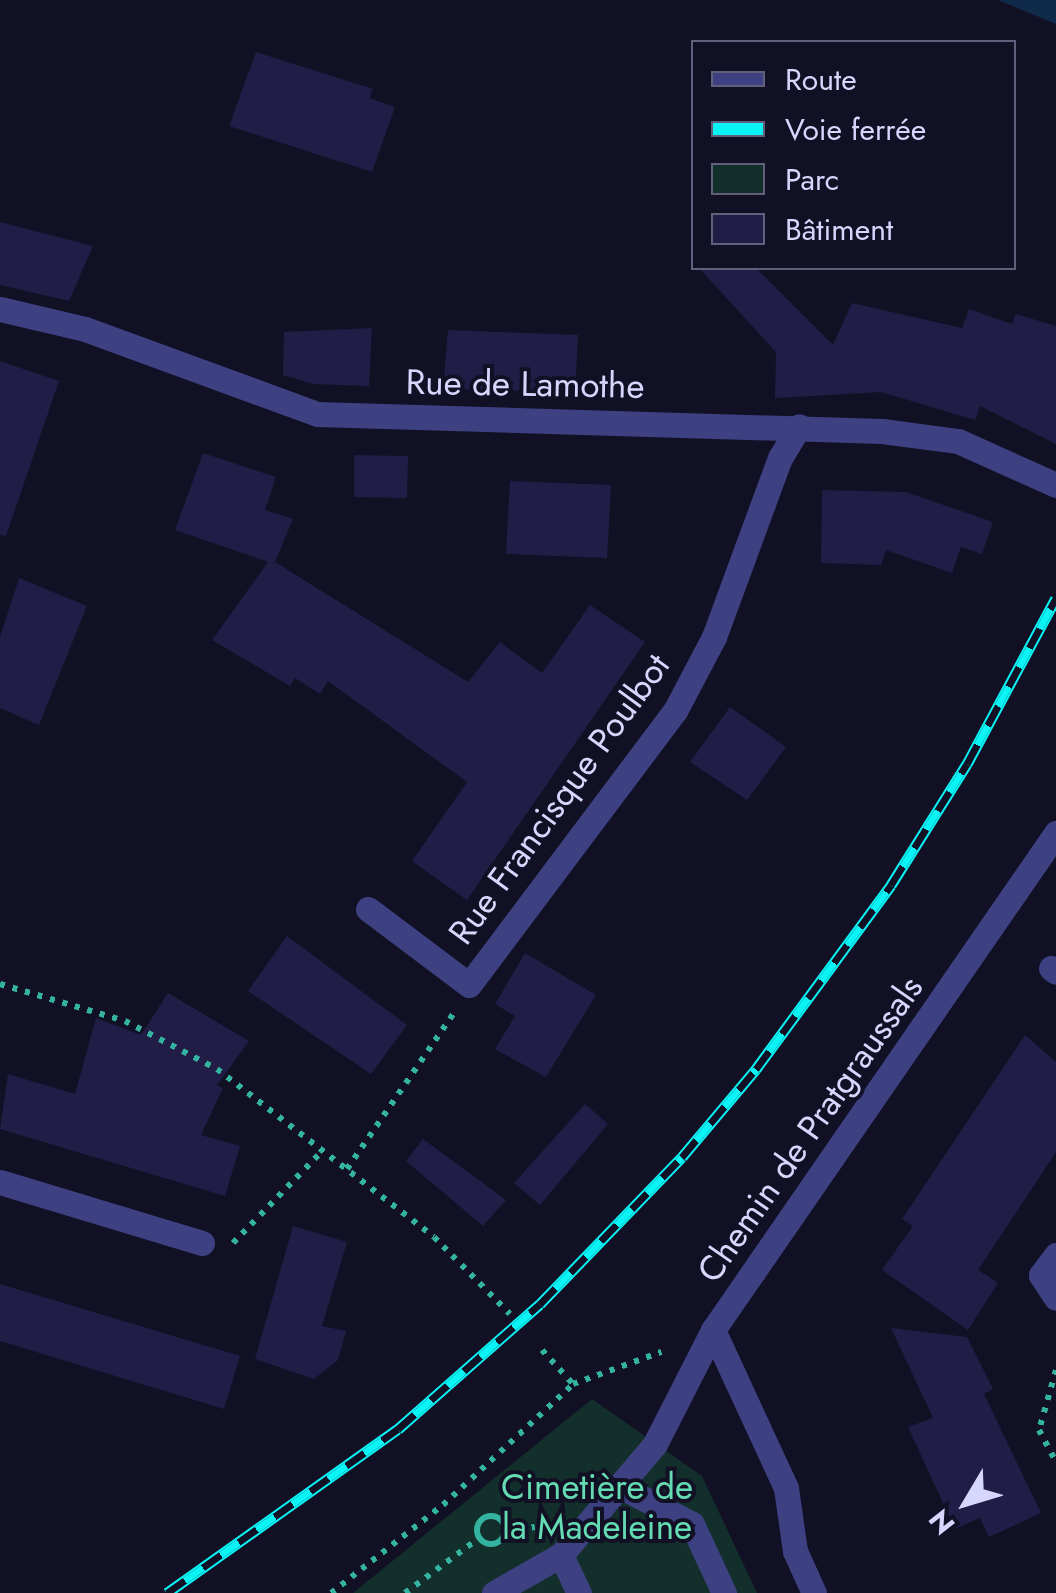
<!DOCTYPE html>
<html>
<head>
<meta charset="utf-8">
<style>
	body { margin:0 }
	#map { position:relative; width:1056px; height:1593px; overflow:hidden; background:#121025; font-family:Jost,sans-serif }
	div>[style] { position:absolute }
	.green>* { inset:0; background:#132f2c }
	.water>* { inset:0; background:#102b49 }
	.building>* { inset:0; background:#211d46 }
	.path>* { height:6px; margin-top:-3px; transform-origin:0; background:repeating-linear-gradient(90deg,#34b3a0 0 5px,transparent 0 13px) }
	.path>.ring { margin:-3px; padding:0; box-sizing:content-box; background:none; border:6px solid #34b3a0; border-radius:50% }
	.minor>* { height:25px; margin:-12.5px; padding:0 12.5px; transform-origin:12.5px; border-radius:12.5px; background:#3d4182 }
	.rail>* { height:11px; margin-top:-5.5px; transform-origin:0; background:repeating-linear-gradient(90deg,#121025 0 22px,#0af4f5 0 44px); box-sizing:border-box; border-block:2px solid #0af4f5 }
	span { translate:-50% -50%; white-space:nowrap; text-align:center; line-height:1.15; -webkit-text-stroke:8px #121025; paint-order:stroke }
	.street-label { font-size:35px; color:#d7d6fd }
	.park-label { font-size:35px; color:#64dbb2 }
	.legend { position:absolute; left:691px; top:40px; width:325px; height:230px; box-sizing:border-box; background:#121025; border:2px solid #615f7b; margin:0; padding:12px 18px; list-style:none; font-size:30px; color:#d7d6fd }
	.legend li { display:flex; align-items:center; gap:20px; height:50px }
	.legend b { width:50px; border:2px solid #615f7b }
	.north { position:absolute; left:916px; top:1453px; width:100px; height:100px; -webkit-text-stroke:8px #121025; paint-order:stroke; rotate:232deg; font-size:28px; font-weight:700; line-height:40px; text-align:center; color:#d7d6fd }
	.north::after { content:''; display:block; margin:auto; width:35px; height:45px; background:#d7d6fd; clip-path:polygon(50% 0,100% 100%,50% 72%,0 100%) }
</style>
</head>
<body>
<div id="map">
	<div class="green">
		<i style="clip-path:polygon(592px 1399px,702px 1476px,757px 1593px,353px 1593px)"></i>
	</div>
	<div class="water">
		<i style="clip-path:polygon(998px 0,1056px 0,1056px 24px)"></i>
	</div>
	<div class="building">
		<i style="clip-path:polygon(256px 52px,373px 89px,369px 98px,395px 107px,372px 172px,229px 126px)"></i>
		<i style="clip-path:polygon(0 222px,93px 246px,69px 301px,0 285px)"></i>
		<i style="clip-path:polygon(699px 268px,756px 268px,833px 345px,852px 303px,962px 328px,969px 309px,1012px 324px,1016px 314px,1056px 326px,1056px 444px,980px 406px,975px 420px,881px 392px,775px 398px,776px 352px)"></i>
		<i style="clip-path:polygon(372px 328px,369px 386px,313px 384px,283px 375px,284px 332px)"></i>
		<i style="clip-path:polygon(448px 330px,578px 335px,575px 392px,443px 389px)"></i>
		<i style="clip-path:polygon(0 361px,59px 381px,6px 536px,0 535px)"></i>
		<i style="clip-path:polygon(203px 453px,276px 477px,265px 510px,293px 519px,275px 562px,468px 682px,500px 642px,542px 673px,590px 605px,645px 642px,467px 900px,412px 861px,467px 782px,328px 681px,320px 694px,295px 678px,290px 686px,212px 640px,268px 562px,175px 530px)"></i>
		<i style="clip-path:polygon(354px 455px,408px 456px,407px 498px,354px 497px)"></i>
		<i style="clip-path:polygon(510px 481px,611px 485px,607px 558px,506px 554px)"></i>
		<i style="clip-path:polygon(822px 490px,906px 492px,993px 522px,982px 554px,961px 547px,952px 573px,886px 550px,881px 565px,821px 563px)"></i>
		<i style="clip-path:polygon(19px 578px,87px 606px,39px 725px,0 708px,0 637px)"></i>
		<i style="clip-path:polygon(730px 707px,786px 747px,747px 800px,690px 762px)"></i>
		<i style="clip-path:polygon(287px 936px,407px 1025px,371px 1074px,248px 991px)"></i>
		<i style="clip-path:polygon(525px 953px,596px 995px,546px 1077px,495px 1049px,515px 1016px,495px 1004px)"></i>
		<i style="clip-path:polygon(168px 993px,249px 1041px,217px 1085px,223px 1088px,201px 1135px,240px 1146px,225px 1196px,0 1129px,8px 1074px,75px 1094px,96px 1018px,141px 1035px)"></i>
		<i style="clip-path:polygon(1025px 1035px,1056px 1062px,1056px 1152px,978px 1270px,998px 1283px,968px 1330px,882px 1270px,913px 1226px,902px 1219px)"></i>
		<i style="clip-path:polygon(585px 1104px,608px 1124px,540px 1205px,514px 1183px)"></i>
		<i style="clip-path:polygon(423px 1139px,506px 1200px,483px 1226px,406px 1161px)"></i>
		<i style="clip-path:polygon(293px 1226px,347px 1242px,322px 1326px,346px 1331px,338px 1360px,314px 1379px,255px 1359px)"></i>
		<i style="clip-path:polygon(0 1284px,240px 1356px,224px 1409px,0 1341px)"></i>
		<i style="clip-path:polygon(891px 1328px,967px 1337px,993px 1389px,984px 1394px,1041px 1513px,989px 1537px,980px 1518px,955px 1529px,908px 1427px,933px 1418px)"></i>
	</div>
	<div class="path">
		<i style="left:0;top:984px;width:130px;rotate:16.5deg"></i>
		<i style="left:125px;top:1021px;width:104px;rotate:27.6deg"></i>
		<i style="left:217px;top:1069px;width:274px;rotate:37.7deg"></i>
		<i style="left:434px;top:1237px;width:108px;rotate:45.4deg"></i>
		<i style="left:347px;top:1169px;width:188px;rotate:-55.6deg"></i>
		<i style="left:233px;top:1243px;width:128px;rotate:-45.9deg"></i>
		<i style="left:542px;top:1350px;width:46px;rotate:47.6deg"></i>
		<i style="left:1056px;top:1370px;width:62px;rotate:105.8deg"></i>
		<i style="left:1039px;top:1430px;width:36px;rotate:62deg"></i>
		<i style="left:573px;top:1384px;width:94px;rotate:-20deg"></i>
		<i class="ring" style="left:477px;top:1516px;width:22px;height:22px"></i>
		<i style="left:506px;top:1531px;width:29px;rotate:-8deg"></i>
		<i style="left:331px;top:1593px;width:142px;rotate:-38.2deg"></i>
		<i style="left:443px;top:1505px;width:178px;rotate:-42.9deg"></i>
		<i style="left:405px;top:1593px;width:92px;rotate:-36.6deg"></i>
	</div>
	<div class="minor">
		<i style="left:0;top:309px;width:87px;rotate:13.2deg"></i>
		<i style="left:85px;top:329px;width:247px;rotate:20.1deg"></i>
		<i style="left:317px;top:414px;width:565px;rotate:1.72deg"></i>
		<i style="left:882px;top:431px;width:77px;rotate:7.5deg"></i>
		<i style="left:958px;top:441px;width:107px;rotate:24.2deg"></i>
		<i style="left:368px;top:909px;width:126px;rotate:37deg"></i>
		<i style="left:469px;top:985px;width:343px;rotate:-53.1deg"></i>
		<i style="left:675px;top:711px;width:84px;rotate:-62.2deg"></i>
		<i style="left:714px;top:637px;width:191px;rotate:-69.8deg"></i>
		<i style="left:780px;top:458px;width:37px;rotate:-59deg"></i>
		<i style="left:1051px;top:968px;width:6px;rotate:39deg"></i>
		<i style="left:0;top:1182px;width:211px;rotate:16.8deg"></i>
		<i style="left:1056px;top:1255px;width:25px;rotate:127deg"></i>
		<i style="left:1041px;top:1275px;width:27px;rotate:57deg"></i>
		<i style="left:713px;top:1330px;width:174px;rotate:65.2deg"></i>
		<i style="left:786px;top:1488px;width:64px;rotate:81.9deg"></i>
		<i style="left:795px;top:1551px;width:46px;rotate:65.7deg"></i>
		<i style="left:620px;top:1486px;width:81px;rotate:27.8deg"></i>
		<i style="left:692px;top:1524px;width:76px;rotate:65.1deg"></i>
		<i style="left:561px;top:1555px;width:42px;rotate:64.7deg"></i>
		<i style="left:494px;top:1593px;width:77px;rotate:-29.6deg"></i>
		<i style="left:561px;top:1555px;width:145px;rotate:-49.7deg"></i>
		<i style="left:655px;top:1444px;width:128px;rotate:-63deg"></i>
		<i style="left:713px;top:1330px;width:604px;rotate:-55.39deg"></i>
	</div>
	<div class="rail">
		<i style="left:167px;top:1593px;width:283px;rotate:-35.4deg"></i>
		<i style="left:398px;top:1429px;width:189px;rotate:-41.4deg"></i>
		<i style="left:540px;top:1304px;width:204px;rotate:-46deg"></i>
		<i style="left:682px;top:1157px;width:115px;rotate:-49.9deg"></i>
		<i style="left:756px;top:1069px;width:228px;rotate:-53.7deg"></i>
		<i style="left:891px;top:885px;width:143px;rotate:-57.9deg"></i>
		<i style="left:967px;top:764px;width:188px;rotate:-61.8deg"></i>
	</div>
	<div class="street-label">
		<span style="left:525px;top:384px;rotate:1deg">Rue de Lamothe</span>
		<span style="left:559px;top:799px;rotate:-54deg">Rue Francisque Poulbot</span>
		<span style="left:810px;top:1129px;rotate:-55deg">Chemin de Pratgraussals</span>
	</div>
	<div class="park-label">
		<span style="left:597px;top:1507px">Cimetière de<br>la Madeleine</span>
	</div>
	<ul class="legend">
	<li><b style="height:12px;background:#3d4182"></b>Route</li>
	<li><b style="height:12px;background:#0af4f5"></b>Voie ferrée</li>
	<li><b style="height:28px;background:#132f2c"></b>Parc</li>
	<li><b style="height:28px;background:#211d46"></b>Bâtiment</li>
	</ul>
	<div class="north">N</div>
</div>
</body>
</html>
